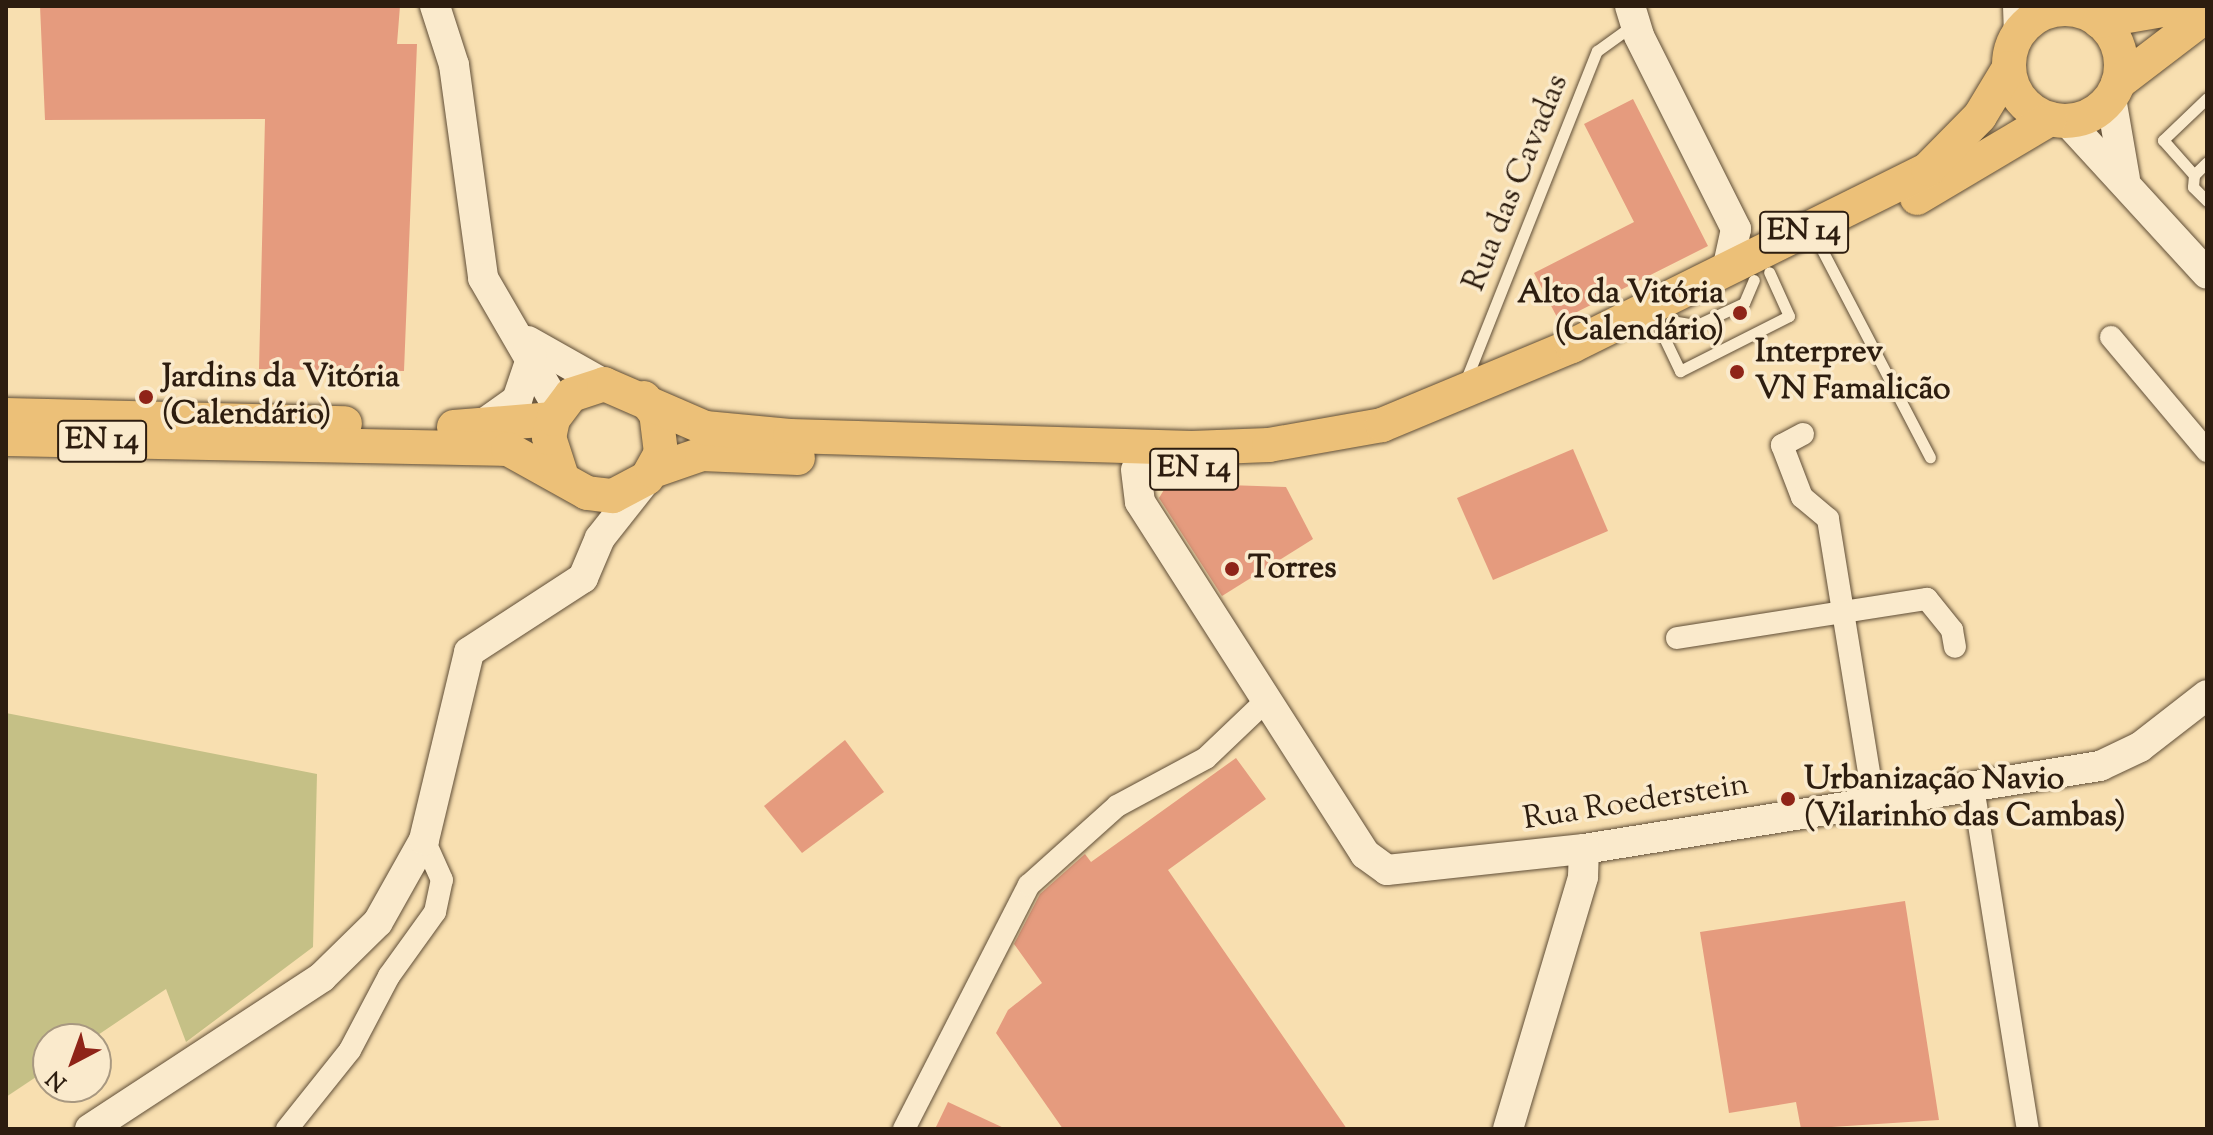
<!DOCTYPE html>
<html>
<head>
<meta charset="utf-8">
<style>
	body { margin:0 }
	#map { position:relative; width:2213px; height:1135px; overflow:hidden; background:#f8dfb0; font-family:"Sorts Mill Goudy",serif }
	div>[style] { position:absolute }
	.green>* { inset:0; background:#c5c086 }
	.building>* { inset:0; background:#e59b7e }
	.roads { filter:drop-shadow(0 0 2px #604e37) drop-shadow(0 0 2px #604e37) }
	.lane>* { height:11px; margin:-5.5px; padding:0 5.5px; transform-origin:5.5px; border-radius:5.5px; background:#faeacc }
	.street>* { height:22px; margin:-11px; padding:0 11px; transform-origin:11px; border-radius:11px; background:#faeacc }
	.secondary>* { height:30px; margin:-15px; padding:0 15px; transform-origin:15px; border-radius:15px; background:#faeacc }
	.primary>* { height:34px; margin:-17px; padding:0 17px; transform-origin:17px; border-radius:17px; background:#ecc078 }
	.primary>.ring { margin:-17px; padding:0; box-sizing:content-box; background:none; border:34px solid #ecc078; border-radius:50% }
	.dots>* { width:22px; height:22px; translate:-50% -50%; box-sizing:border-box; border:4px solid #faeacc; border-radius:50% }
	span { translate:-50% -50%; white-space:nowrap; text-align:center; line-height:1.15; -webkit-text-stroke:7px #faeacc; paint-order:stroke }
	.shield-label span { padding:2px 6px; background:#faeacc; border:2px solid; border-radius:6px; -webkit-text-stroke-width:0 }
	.shield-label { font-size:30px; color:#2d1d0f; font-weight:700 }
	.street-label { font-size:32px; color:#2d1d0f }
	.poi-label { font-size:32px; color:#2d1d0f; font-weight:700 }
	.right { translate:-100% -50%; text-align:right }
	.left { translate:0 -50%; text-align:left }
	.frame { position:absolute; inset:0; border:8px solid #2d1d0f; pointer-events:none }
	.north { position:absolute; left:32px; top:1023px; width:80px; height:80px; box-sizing:border-box; background:#faeacc; border:2px solid #a89880; border-radius:50%; rotate:221deg; font-size:22px; font-weight:700; line-height:32px; text-align:center; color:#2d1d0f }
	.north::after { content:''; display:block; margin:auto; width:28px; height:36px; background:#8f2418; clip-path:polygon(50% 0,100% 100%,50% 72%,0 100%) }
</style>
</head>
<body>
<div id="map">
	<div class="green">
		<i style="clip-path:polygon(6px 713px,317px 774px,313px 947px,186px 1042px,166px 989px,92px 1039px,48px 1039px,48px 1069px,6px 1097px)"></i>
	</div>
	<div class="building">
		<i style="clip-path:polygon(40px 6px,400px 6px,397px 44px,417px 44px,404px 371px,259px 369px,265px 119px,45px 120px)"></i>
		<i style="clip-path:polygon(1633px 99px,1708px 246px,1559px 321px,1534px 273px,1634px 222px,1584px 124px)"></i>
		<i style="clip-path:polygon(1573px 449px,1608px 531px,1493px 580px,1457px 498px)"></i>
		<i style="clip-path:polygon(1168px 483px,1286px 487px,1313px 539px,1222px 596px,1159px 498px)"></i>
		<i style="clip-path:polygon(845px 740px,884px 792px,802px 853px,764px 806px)"></i>
		<i style="clip-path:polygon(1236px 758px,1266px 799px,1168px 870px,1347px 1129px,1063px 1129px,996px 1033px,1008px 1010px,1042px 983px,1014px 944px,1040px 894px,1085px 854px,1091px 862px)"></i>
		<i style="clip-path:polygon(1905px 901px,1939px 1120px,1801px 1129px,1796px 1102px,1729px 1113px,1700px 932px)"></i>
		<i style="clip-path:polygon(948px 1102px,1006px 1129px,935px 1129px)"></i>
	</div>
	<div class="roads">
		<div class="lane">
			<i style="left:2207px;top:98px;width:61px;rotate:136.3deg"></i>
			<i style="left:2163px;top:140px;width:47px;rotate:48.5deg"></i>
			<i style="left:2194px;top:175px;width:18px;rotate:-45deg"></i>
			<i style="left:2194px;top:175px;width:12px;rotate:95deg"></i>
			<i style="left:2193px;top:187px;width:20px;rotate:45deg"></i>
			<i style="left:1821px;top:248px;width:236px;rotate:62.5deg"></i>
			<i style="left:1671px;top:321px;width:26px;rotate:9deg"></i>
			<i style="left:1697px;top:325px;width:52px;rotate:-25.1deg"></i>
			<i style="left:1744px;top:303px;width:25px;rotate:-67deg"></i>
			<i style="left:1659px;top:327px;width:49px;rotate:64.5deg"></i>
			<i style="left:1680px;top:371px;width:122px;rotate:-26.8deg"></i>
			<i style="left:1789px;top:316px;width:48px;rotate:-114.4deg"></i>
			<i style="left:1467px;top:377px;width:351px;rotate:-68.3deg"></i>
			<i style="left:1597px;top:51px;width:44px;rotate:-35.8deg"></i>
		</div>
		<div class="street">
			<i style="left:2111px;top:337px;width:149px;rotate:49.9deg"></i>
			<i style="left:1803px;top:434px;width:24px;rotate:152deg"></i>
			<i style="left:1782px;top:445px;width:56px;rotate:69deg"></i>
			<i style="left:1802px;top:497px;width:34px;rotate:40deg"></i>
			<i style="left:1828px;top:519px;width:288px;rotate:80.8deg"></i>
			<i style="left:1677px;top:638px;width:253px;rotate:-8.9deg"></i>
			<i style="left:1927px;top:599px;width:40px;rotate:51deg"></i>
			<i style="left:1952px;top:630px;width:17px;rotate:80deg"></i>
			<i style="left:1973px;top:787px;width:346px;rotate:80.9deg"></i>
			<i style="left:287px;top:1129px;width:101px;rotate:-51.4deg"></i>
			<i style="left:350px;top:1050px;width:84px;rotate:-62.2deg"></i>
			<i style="left:389px;top:976px;width:79px;rotate:-54.3deg"></i>
			<i style="left:435px;top:912px;width:33px;rotate:-78deg"></i>
			<i style="left:442px;top:880px;width:44px;rotate:-114.2deg"></i>
			<i style="left:904px;top:1129px;width:274px;rotate:-62.9deg"></i>
			<i style="left:1029px;top:885px;width:118px;rotate:-41.9deg"></i>
			<i style="left:1117px;top:806px;width:101px;rotate:-28.3deg"></i>
			<i style="left:1206px;top:758px;width:84px;rotate:-43.6deg"></i>
		</div>
		<div class="secondary">
			<i style="left:435px;top:6px;width:62px;rotate:72.1deg"></i>
			<i style="left:454px;top:65px;width:215px;rotate:82.2deg"></i>
			<i style="left:483px;top:278px;width:151px;rotate:59.9deg"></i>
			<i style="left:1630px;top:6px;width:31px;rotate:73deg"></i>
			<i style="left:1639px;top:36px;width:216px;rotate:63.3deg"></i>
			<i style="left:1736px;top:229px;width:42px;rotate:102.4deg"></i>
			<i style="left:2018px;top:6px;width:27px;rotate:88deg"></i>
			<i style="left:2076px;top:6px;width:10px;rotate:45deg"></i>
			<i style="left:2111px;top:98px;width:82px;rotate:80.2deg"></i>
			<i style="left:2067px;top:121px;width:207px;rotate:47.5deg"></i>
			<i style="left:528px;top:341px;width:87px;rotate:29.5deg"></i>
			<i style="left:479px;top:427px;width:47px;rotate:-35.4deg"></i>
			<i style="left:517px;top:400px;width:46px;rotate:-71.2deg"></i>
			<i style="left:1136px;top:470px;width:32px;rotate:83deg"></i>
			<i style="left:1140px;top:502px;width:418px;rotate:57.4deg"></i>
			<i style="left:1365px;top:854px;width:27px;rotate:36deg"></i>
			<i style="left:1387px;top:870px;width:198px;rotate:-6.1deg"></i>
			<i style="left:1584px;top:849px;width:523px;rotate:-9.14deg"></i>
			<i style="left:2100px;top:766px;width:44px;rotate:-25.4deg"></i>
			<i style="left:2140px;top:747px;width:85px;rotate:-37.8deg"></i>
			<i style="left:90px;top:1129px;width:277px;rotate:-33.2deg"></i>
			<i style="left:322px;top:977px;width:78px;rotate:-44.5deg"></i>
			<i style="left:378px;top:922px;width:94px;rotate:-60.7deg"></i>
			<i style="left:424px;top:840px;width:193px;rotate:-76.5deg"></i>
			<i style="left:469px;top:652px;width:136px;rotate:-33deg"></i>
			<i style="left:583px;top:578px;width:43px;rotate:-67deg"></i>
			<i style="left:600px;top:538px;width:73px;rotate:-51.7deg"></i>
			<i style="left:1508px;top:1129px;width:263px;rotate:-73.4deg"></i>
			<i style="left:1583px;top:877px;width:28px;rotate:-88deg"></i>
		</div>
		<div class="primary">
			<i class="ring" style="left:2009px;top:9px;width:78px;height:78px"></i>
			<i style="left:2099px;top:21px;width:88px;rotate:-9.8deg"></i>
			<i style="left:2118px;top:83px;width:112px;rotate:-37.4deg"></i>
			<i style="left:1917px;top:198px;width:155px;rotate:-30.7deg"></i>
			<i style="left:6px;top:415px;width:339px;rotate:1.4deg"></i>
			<i style="left:454px;top:427px;width:99px;rotate:-4.6deg"></i>
			<i style="left:6px;top:439px;width:502px;rotate:1.14deg"></i>
			<i style="left:508px;top:449px;width:90px;rotate:29.1deg"></i>
			<i style="left:587px;top:493px;width:26px;rotate:7deg"></i>
			<i style="left:613px;top:496px;width:38px;rotate:-28deg"></i>
			<i style="left:647px;top:478px;width:29px;rotate:-61deg"></i>
			<i style="left:661px;top:453px;width:39px;rotate:-97deg"></i>
			<i style="left:656px;top:414px;width:20px;rotate:-127deg"></i>
			<i style="left:653px;top:471px;width:52px;rotate:-19.1deg"></i>
			<i style="left:702px;top:454px;width:96px;rotate:2.4deg"></i>
			<i style="left:561px;top:474px;width:38px;rotate:-108deg"></i>
			<i style="left:549px;top:438px;width:19px;rotate:-78deg"></i>
			<i style="left:553px;top:419px;width:30px;rotate:-53deg"></i>
			<i style="left:571px;top:395px;width:35px;rotate:-18deg"></i>
			<i style="left:604px;top:384px;width:110px;rotate:23.5deg"></i>
			<i style="left:705px;top:428px;width:85px;rotate:5.4deg"></i>
			<i style="left:790px;top:436px;width:402px;rotate:1.7deg"></i>
			<i style="left:1192px;top:448px;width:77px;rotate:-2.2deg"></i>
			<i style="left:1269px;top:445px;width:115px;rotate:-10deg"></i>
			<i style="left:1382px;top:425px;width:206px;rotate:-22.6deg"></i>
			<i style="left:1572px;top:346px;width:398px;rotate:-26.4deg"></i>
			<i style="left:1928px;top:169px;width:74px;rotate:-45.5deg"></i>
			<i style="left:1980px;top:116px;width:56px;rotate:-58.9deg"></i>
		</div>
	</div>
	<div class="dots">
		<i style="left:1740px;top:313px;background:#8f2418"></i>
		<i style="left:1737px;top:372px;background:#8f2418"></i>
		<i style="left:146px;top:397px;background:#8f2418"></i>
		<i style="left:1232px;top:569px;background:#8f2418"></i>
		<i style="left:1788px;top:799px;background:#8f2418"></i>
	</div>
	<div class="shield-label">
		<span style="left:1804px;top:232px">EN 14</span>
		<span style="left:102px;top:441px">EN 14</span>
		<span style="left:1194px;top:469px">EN 14</span>
	</div>
	<div class="street-label">
		<span style="left:1517px;top:183px;rotate:-68deg">Rua das Cavadas</span>
		<span style="left:1636px;top:803px;rotate:-9deg">Rua Roederstein</span>
	</div>
	<div class="poi-label">
		<span class="right" style="left:1724px;top:313px">Alto da Vitória<br>(Calendário)</span>
		<span class="left" style="left:1755px;top:372px">Interprev<br>VN Famalicão</span>
		<span class="left" style="left:162px;top:397px">Jardins da Vitória<br>(Calendário)</span>
		<span class="left" style="left:1248px;top:569px">Torres</span>
		<span class="left" style="left:1804px;top:799px">Urbanização Navio<br>(Vilarinho das Cambas)</span>
	</div>
	<div class="frame"></div>
	<div class="north">N</div>
</div>
</body>
</html>
